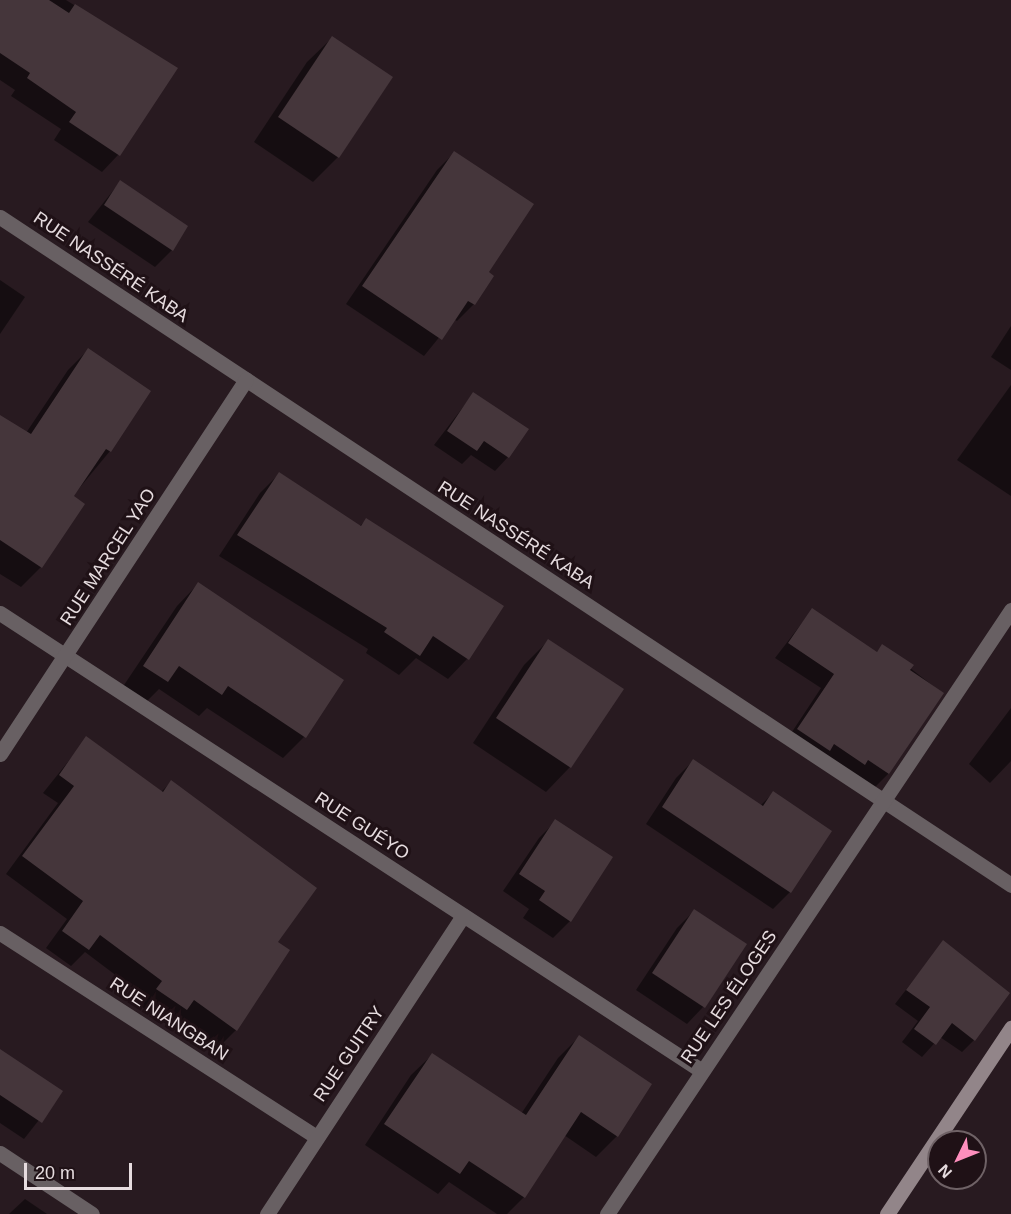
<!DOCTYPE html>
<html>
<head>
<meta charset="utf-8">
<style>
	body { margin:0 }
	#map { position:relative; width:1011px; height:1214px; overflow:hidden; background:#281a20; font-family:Helvetica,sans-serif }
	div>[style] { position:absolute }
	.shadow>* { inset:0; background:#0007 }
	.building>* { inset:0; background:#45363b }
	.street>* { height:15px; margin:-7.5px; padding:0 7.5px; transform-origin:7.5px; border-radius:7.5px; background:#686063 }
	.secondary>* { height:15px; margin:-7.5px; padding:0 7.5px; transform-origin:7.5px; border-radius:7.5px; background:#928589 }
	span { translate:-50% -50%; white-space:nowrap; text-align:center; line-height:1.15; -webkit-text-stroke:6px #1f1116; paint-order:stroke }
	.street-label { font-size:18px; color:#e6dcdf }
	.north { position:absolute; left:927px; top:1130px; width:60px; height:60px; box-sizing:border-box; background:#1f1116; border:2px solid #6f6266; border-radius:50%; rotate:227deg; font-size:16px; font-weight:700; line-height:24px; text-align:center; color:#e6dcdf }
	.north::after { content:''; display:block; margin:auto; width:21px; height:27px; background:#fe8ebd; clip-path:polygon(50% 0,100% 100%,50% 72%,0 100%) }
	.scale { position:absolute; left:24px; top:1163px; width:108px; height:27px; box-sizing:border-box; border:3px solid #e6dcdf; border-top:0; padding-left:8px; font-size:18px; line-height:21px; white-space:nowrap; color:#e6dcdf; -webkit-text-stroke:4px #1f1116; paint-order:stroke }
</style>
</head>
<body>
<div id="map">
	<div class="shadow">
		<i style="clip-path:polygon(0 0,66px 0,176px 69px,118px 155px,102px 172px,54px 140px,61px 129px,11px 96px,15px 90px,0 80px)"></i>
		<i style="clip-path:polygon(332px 38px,338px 157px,313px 182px,254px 142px,307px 62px)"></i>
		<i style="clip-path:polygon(454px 153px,486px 273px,474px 304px,457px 321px,454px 319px,424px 356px,346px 304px,437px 170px)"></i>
		<i style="clip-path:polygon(120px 182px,172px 250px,155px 267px,88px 222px)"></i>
		<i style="clip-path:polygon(0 280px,25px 297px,0 334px)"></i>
		<i style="clip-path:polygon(1011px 326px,1011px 370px,991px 357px)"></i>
		<i style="clip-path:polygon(88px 350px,149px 391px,110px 451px,72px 497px,83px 504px,41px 567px,21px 587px,0 574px,0 416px,26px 433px,68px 370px)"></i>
		<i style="clip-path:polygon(1011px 385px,1011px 496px,957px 460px)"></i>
		<i style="clip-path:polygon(473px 394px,508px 457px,495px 471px,471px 455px,462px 464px,434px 445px)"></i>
		<i style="clip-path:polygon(280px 473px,359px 527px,366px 520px,502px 606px,467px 659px,448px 679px,416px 658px,399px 675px,366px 653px,368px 649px,219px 556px,260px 493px)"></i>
		<i style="clip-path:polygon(198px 584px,304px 737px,283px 758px,207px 708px,199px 716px,159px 689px,145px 703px,122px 688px,177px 606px)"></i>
		<i style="clip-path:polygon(812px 610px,876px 653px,882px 646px,942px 693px,888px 774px,874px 788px,784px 744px,821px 688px,775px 658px)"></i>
		<i style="clip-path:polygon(548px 641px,570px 767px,546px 792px,473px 743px,524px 665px)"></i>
		<i style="clip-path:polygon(1011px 708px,1011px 761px,990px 783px,969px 764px)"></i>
		<i style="clip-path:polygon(87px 738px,161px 792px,171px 782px,276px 942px,236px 1030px,219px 1047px,178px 1017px,169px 1026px,141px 1006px,146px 998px,85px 952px,71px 966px,46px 948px,67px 919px,6px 874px,58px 803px,43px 793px)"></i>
		<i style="clip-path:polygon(693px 761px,760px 806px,773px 793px,790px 892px,773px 909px,646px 824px,676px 778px)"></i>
		<i style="clip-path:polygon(556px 821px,570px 921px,553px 938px,523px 918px,529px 909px,503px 891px,539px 838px)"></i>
		<i style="clip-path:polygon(694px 911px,745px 945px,703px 1007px,687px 1024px,636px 990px,677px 928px)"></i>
		<i style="clip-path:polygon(943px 942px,974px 1040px,962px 1052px,940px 1037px,922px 1057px,902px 1042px,918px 1021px,895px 1004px)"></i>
		<i style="clip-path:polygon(579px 1037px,617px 1136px,596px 1157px,564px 1135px,524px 1197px,507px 1214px,497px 1214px,449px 1182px,438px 1194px,365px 1145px,411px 1075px,432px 1055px,521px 1114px,558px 1058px)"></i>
		<i style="clip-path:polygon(0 1051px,61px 1092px,24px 1139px,0 1123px)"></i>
		<i style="clip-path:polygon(25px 1199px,47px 1214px,9px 1214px)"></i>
	</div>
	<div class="building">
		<i style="clip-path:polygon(0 0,49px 0,69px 13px,75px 4px,178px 68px,120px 156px,69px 122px,76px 112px,27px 78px,30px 73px,0 53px)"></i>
		<i style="clip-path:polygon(332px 36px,393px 77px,339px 158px,278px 117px)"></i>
		<i style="clip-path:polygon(454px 151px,534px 204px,489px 272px,494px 276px,475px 305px,468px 301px,442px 340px,362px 286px)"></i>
		<i style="clip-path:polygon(120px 180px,188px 226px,173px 251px,104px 205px)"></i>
		<i style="clip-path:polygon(88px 348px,151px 391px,111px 452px,106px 449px,74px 496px,85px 504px,42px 568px,0 540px,0 415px,31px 434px)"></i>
		<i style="clip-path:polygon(473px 392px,529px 429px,509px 458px,484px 441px,477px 451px,447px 431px)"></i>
		<i style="clip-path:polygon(279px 472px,361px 526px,366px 518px,504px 606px,469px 660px,433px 636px,420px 656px,384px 632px,387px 628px,237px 535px)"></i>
		<i style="clip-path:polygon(198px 582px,344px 680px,306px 738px,228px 686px,222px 695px,179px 666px,168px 682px,143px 666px)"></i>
		<i style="clip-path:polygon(812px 608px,877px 652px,882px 644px,914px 665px,910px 670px,944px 693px,889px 774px,868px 760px,865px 765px,834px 744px,830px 751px,797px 729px,834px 674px,788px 643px)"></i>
		<i style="clip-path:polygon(548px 639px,624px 689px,571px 768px,496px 718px)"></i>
		<i style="clip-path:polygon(86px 736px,163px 792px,171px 780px,317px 888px,278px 942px,290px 950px,237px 1031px,194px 1000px,187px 1010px,156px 989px,162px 981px,100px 935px,89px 950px,62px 931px,83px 901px,22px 856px,74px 786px,59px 775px)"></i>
		<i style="clip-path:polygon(693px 759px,763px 806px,773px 791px,832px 831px,791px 893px,662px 807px)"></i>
		<i style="clip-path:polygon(555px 819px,613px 857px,571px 922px,539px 900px,545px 891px,519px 874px)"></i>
		<i style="clip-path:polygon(694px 909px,747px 944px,705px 1008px,652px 973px)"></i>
		<i style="clip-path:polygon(943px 940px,1010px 993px,975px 1041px,952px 1023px,936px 1045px,914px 1029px,930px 1007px,906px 990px)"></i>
		<i style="clip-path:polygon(579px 1035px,652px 1084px,618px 1137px,581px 1112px,525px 1198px,469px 1161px,460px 1174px,384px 1124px,432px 1053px,526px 1115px)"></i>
		<i style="clip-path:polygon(0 1049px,63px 1091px,42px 1123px,0 1095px)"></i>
	</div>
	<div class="street">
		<i style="left:0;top:217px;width:1212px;rotate:33.45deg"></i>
		<i style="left:0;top:613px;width:838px;rotate:33.12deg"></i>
		<i style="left:0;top:754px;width:448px;rotate:-56.7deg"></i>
		<i style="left:0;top:933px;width:377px;rotate:32.8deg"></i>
		<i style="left:0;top:1153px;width:110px;rotate:33.5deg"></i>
		<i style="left:267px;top:1214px;width:357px;rotate:-56.7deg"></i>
		<i style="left:607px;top:1214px;width:727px;rotate:-56.22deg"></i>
	</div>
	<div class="secondary">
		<i style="left:887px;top:1214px;width:224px;rotate:-56.3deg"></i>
	</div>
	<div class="street-label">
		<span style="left:111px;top:267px;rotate:34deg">RUE NASSÉRÉ KABA</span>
		<span style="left:516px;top:535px;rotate:33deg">RUE NASSÉRÉ KABA</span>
		<span style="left:108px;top:557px;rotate:-57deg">RUE MARCEL YAO</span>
		<span style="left:362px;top:826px;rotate:33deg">RUE GUÉYO</span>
		<span style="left:729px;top:997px;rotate:-56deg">RUE LES ÉLOGES</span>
		<span style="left:169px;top:1019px;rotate:33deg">RUE NIANGBAN</span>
		<span style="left:349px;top:1054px;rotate:-56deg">RUE GUITRY</span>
	</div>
	<div class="north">N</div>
	<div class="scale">20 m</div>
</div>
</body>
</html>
